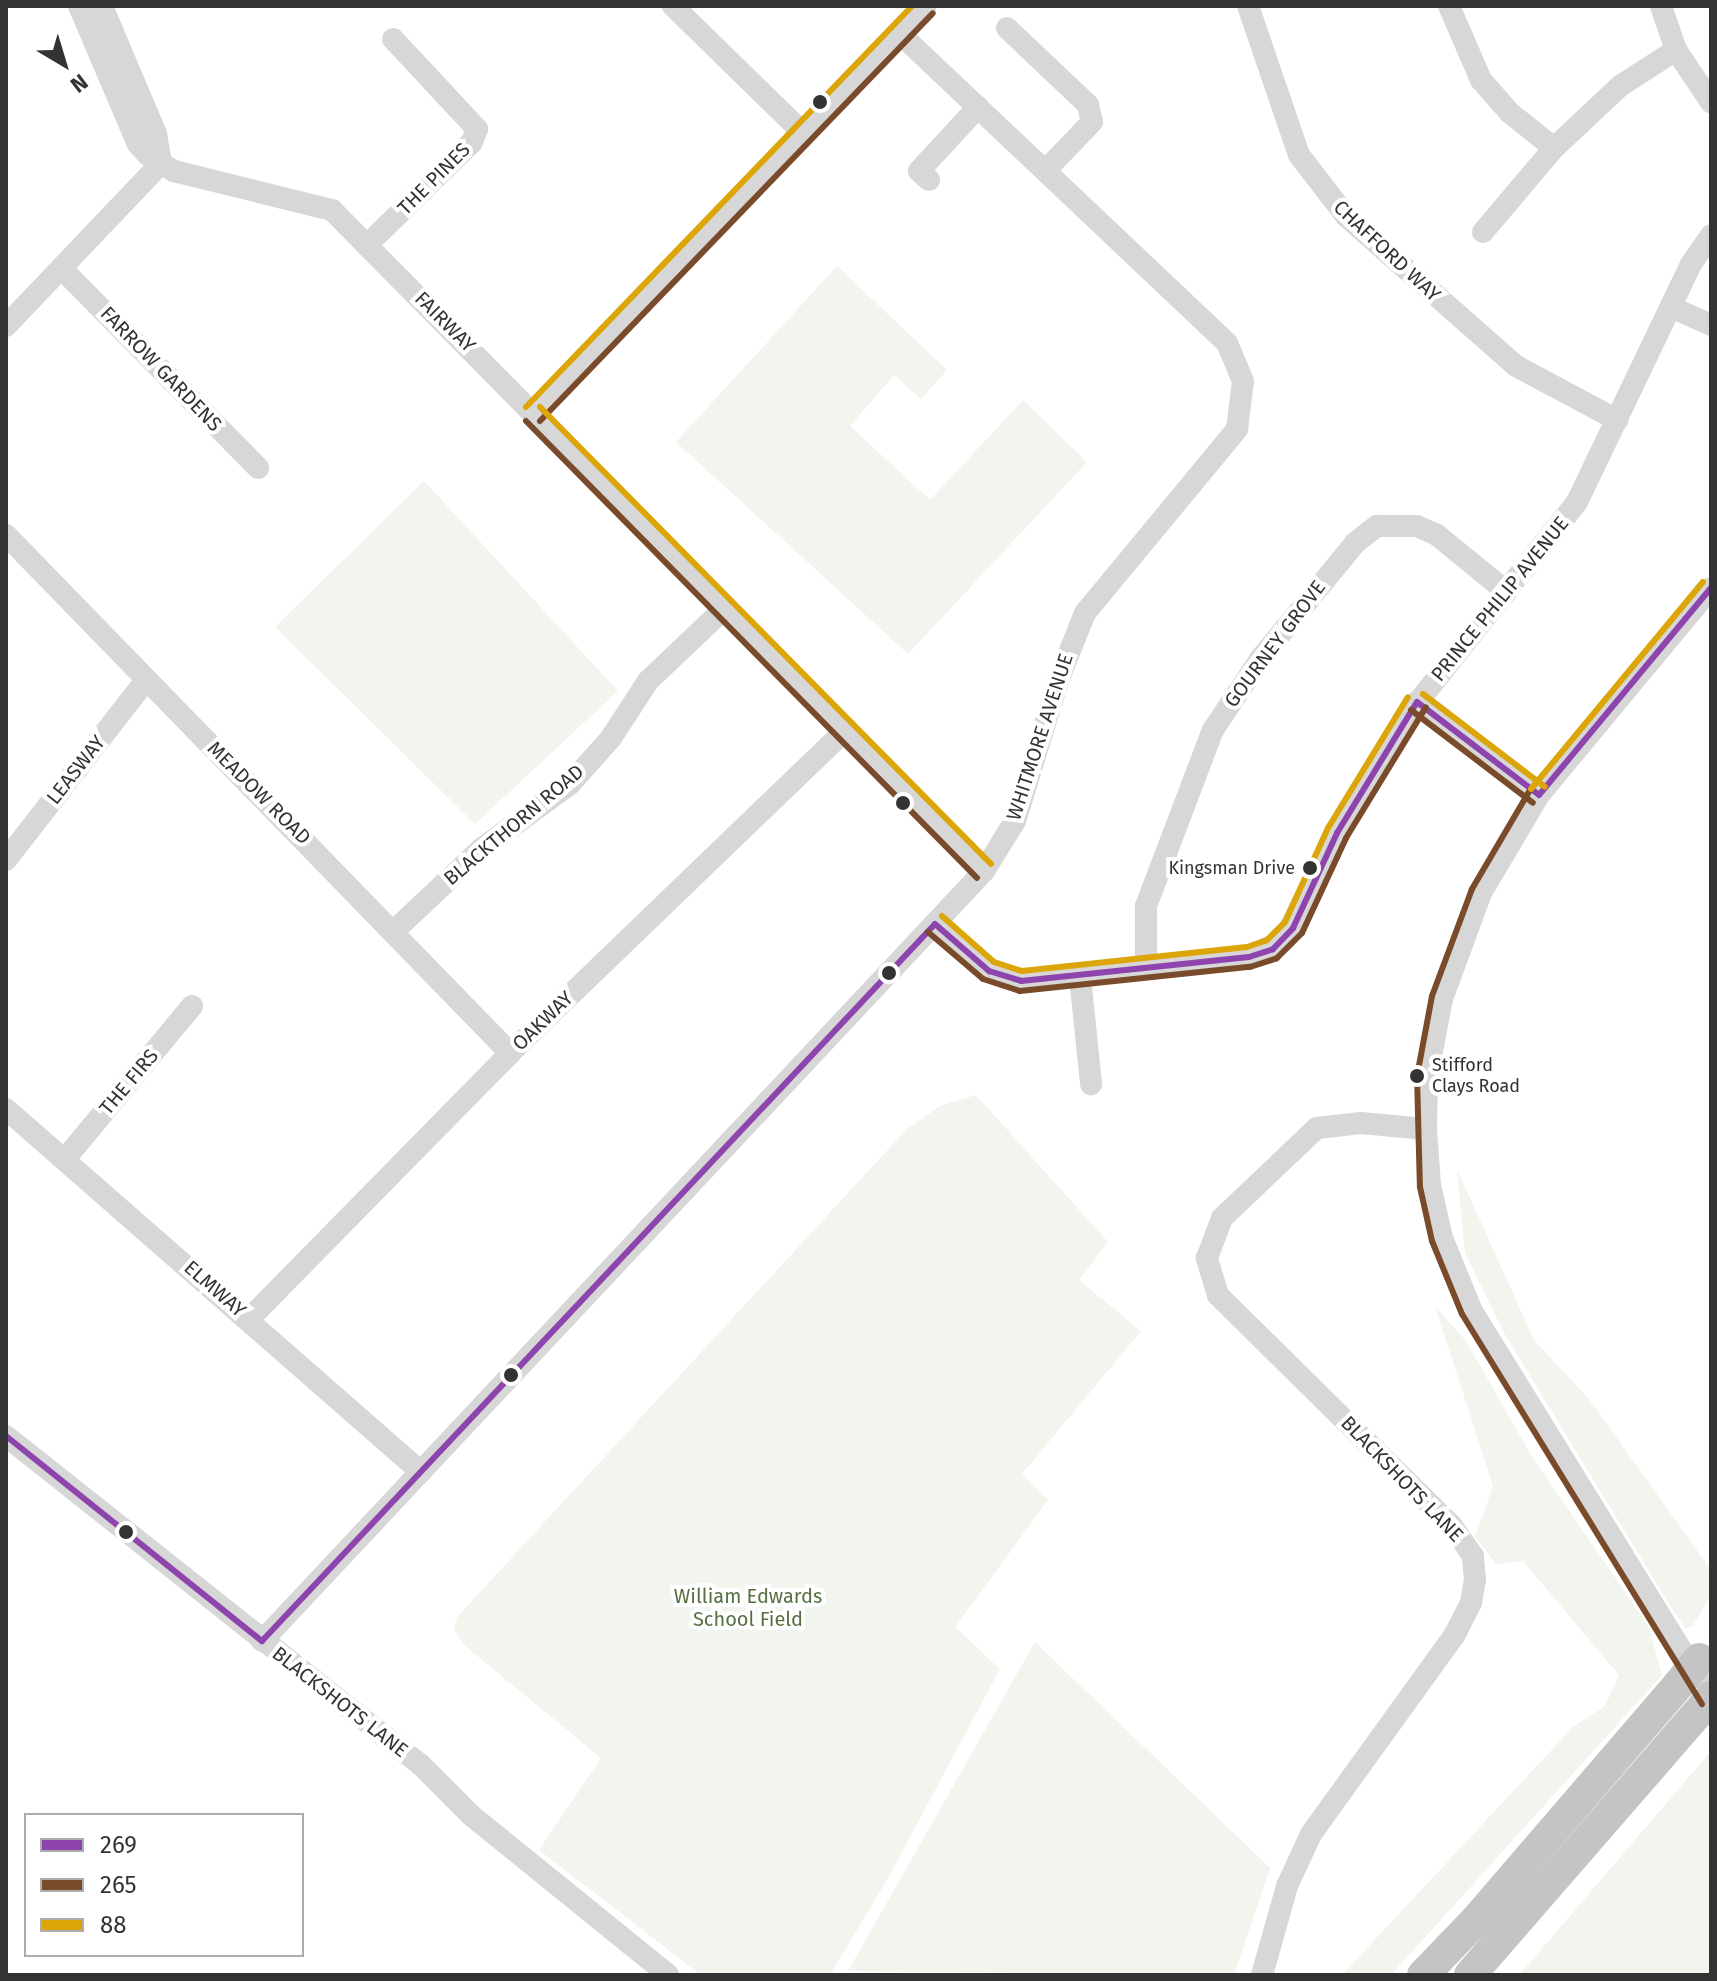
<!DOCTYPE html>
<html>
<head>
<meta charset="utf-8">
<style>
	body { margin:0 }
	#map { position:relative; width:1717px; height:1981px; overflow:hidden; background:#fff; font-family:"Fira Sans",sans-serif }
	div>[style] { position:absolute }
	.green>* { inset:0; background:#f1f5ed }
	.minor>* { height:22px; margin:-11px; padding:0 11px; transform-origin:11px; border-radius:11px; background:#d7d7d7 }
	.highway>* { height:32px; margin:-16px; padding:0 16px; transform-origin:16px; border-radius:16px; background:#c4c4c4 }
	.highway-bridge>* { height:32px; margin:-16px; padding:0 16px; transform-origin:16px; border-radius:16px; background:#c4c4c4 }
	.bus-1>* { height:6px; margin:-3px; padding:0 3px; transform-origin:3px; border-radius:3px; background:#8e44ad }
	.bus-2>* { height:6px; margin:-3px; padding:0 3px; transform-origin:3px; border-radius:3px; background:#7a4b2a }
	.bus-3>* { height:6px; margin:-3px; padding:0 3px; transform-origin:3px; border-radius:3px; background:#dca508 }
	.dots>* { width:22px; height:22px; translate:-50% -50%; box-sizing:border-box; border:4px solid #fff; border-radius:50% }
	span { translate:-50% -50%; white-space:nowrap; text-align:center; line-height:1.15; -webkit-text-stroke:8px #fff; paint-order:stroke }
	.bus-label { font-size:18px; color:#333 }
	.right { translate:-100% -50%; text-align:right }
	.left { translate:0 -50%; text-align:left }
	.street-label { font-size:20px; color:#333 }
	.park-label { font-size:20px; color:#56703f }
	.frame { position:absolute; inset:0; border:8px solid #333; pointer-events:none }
	.legend { position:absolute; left:24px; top:1813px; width:280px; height:144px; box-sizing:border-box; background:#fff; border:2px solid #adadad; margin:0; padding:10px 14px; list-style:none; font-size:24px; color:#333 }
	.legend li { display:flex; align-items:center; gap:16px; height:40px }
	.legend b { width:40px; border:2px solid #adadad }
	.north { position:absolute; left:24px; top:24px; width:80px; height:80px; -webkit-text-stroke:6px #fff; paint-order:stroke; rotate:142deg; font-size:22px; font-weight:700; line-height:32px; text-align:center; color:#333 }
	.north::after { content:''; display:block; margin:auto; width:28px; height:36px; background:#333; clip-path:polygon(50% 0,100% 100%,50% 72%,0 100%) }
</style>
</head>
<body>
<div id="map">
	<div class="green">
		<i style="clip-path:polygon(837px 266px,947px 370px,921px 399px,894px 375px,850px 426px,930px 500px,1023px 400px,1087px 462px,908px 654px,676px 442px)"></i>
		<i style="clip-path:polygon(424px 481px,618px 691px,475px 824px,275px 627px)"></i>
		<i style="clip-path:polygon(976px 1095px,1108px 1242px,1079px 1280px,1141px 1331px,1022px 1474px,1048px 1500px,955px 1627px,1000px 1669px,887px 1880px,830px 1975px,701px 1975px,539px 1850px,601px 1758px,464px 1645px,454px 1629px,457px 1617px,907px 1129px,940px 1106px)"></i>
		<i style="clip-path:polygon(1457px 1169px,1534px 1340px,1589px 1399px,1711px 1570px,1711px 1596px,1692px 1627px,1685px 1628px,1672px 1609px,1504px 1333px,1465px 1253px)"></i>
		<i style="clip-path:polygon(1435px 1306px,1466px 1341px,1531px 1455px,1649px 1627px,1662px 1675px,1391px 1975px,1342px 1975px,1573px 1727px,1605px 1706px,1619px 1675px,1523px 1561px,1496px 1564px,1475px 1537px,1493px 1486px)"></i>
		<i style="clip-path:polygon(1035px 1642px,1270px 1868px,1234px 1975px,848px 1971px)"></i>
		<i style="clip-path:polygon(1711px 1751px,1711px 1975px,1518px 1975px,1529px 1964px)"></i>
	</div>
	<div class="minor">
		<i style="left:79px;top:6px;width:150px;rotate:66.9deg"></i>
		<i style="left:138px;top:144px;width:15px;rotate:48deg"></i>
		<i style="left:148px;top:155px;width:31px;rotate:32deg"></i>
		<i style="left:174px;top:171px;width:163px;rotate:13.9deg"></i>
		<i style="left:332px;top:210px;width:928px;rotate:45.39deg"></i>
		<i style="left:102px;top:6px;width:139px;rotate:67.1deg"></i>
		<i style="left:156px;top:134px;width:29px;rotate:80deg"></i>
		<i style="left:673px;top:6px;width:182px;rotate:44.3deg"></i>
		<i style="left:1248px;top:6px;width:157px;rotate:71.1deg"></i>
		<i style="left:1299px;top:155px;width:78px;rotate:52.3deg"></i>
		<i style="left:1347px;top:217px;width:225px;rotate:41.4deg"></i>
		<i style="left:1516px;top:366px;width:115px;rotate:28.1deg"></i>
		<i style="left:1449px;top:6px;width:81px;rotate:66.6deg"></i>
		<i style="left:1481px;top:80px;width:44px;rotate:48.7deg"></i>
		<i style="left:1510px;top:113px;width:56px;rotate:38.5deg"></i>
		<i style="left:1554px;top:148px;width:91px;rotate:-43.2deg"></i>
		<i style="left:1620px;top:86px;width:67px;rotate:-32.7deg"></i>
		<i style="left:1661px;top:6px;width:46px;rotate:71.2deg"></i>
		<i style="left:1676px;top:50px;width:63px;rotate:56.1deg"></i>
		<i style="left:1007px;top:28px;width:112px;rotate:43.5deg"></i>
		<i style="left:1088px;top:105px;width:17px;rotate:77deg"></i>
		<i style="left:1092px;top:122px;width:66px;rotate:133.8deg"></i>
		<i style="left:929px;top:180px;width:13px;rotate:-138deg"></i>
		<i style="left:919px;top:171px;width:87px;rotate:-47.3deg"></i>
		<i style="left:1483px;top:232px;width:110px;rotate:-49.8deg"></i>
		<i style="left:367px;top:245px;width:147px;rotate:-44.4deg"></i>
		<i style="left:472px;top:142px;width:14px;rotate:-69deg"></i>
		<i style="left:477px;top:129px;width:123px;rotate:-133deg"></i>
		<i style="left:63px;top:270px;width:278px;rotate:45.4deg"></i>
		<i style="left:1671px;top:307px;width:44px;rotate:24.2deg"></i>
		<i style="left:6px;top:326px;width:225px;rotate:-46.4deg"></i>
		<i style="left:533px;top:414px;width:566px;rotate:-46.07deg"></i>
		<i style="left:6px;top:535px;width:723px;rotate:45.78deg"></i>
		<i style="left:1417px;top:702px;width:153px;rotate:37.3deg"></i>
		<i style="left:6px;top:860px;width:228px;rotate:-52.1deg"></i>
		<i style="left:935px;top:924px;width:72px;rotate:41deg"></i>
		<i style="left:989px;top:971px;width:34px;rotate:17deg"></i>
		<i style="left:1021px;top:981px;width:229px;rotate:-6deg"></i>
		<i style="left:1249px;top:957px;width:39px;rotate:-26deg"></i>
		<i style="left:1284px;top:940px;width:119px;rotate:-63.6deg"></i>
		<i style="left:1337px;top:833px;width:148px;rotate:-58.6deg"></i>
		<i style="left:1414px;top:707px;width:262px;rotate:-51.5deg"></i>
		<i style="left:1577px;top:502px;width:264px;rotate:-64.4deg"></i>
		<i style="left:1691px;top:264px;width:35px;rotate:-55deg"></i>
		<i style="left:394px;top:931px;width:120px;rotate:-43.3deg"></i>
		<i style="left:481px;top:849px;width:110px;rotate:-36.1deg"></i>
		<i style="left:570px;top:784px;width:62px;rotate:-48.3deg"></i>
		<i style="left:611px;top:738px;width:68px;rotate:-57deg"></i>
		<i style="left:648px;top:681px;width:106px;rotate:-43.5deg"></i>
		<i style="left:1146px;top:969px;width:63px;rotate:-90deg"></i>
		<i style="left:1146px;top:906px;width:188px;rotate:-69.2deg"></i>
		<i style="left:1213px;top:730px;width:87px;rotate:-56.3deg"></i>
		<i style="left:1261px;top:658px;width:149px;rotate:-50.7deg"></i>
		<i style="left:1355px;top:543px;width:28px;rotate:-38deg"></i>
		<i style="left:1377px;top:526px;width:40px"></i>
		<i style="left:1417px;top:526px;width:22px;rotate:24deg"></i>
		<i style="left:1437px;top:535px;width:90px;rotate:39.2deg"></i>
		<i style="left:1080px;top:977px;width:108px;rotate:84.1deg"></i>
		<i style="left:6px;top:1109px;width:551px;rotate:41.18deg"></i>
		<i style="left:65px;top:1159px;width:199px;rotate:-50.3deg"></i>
		<i style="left:249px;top:1319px;width:373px;rotate:-45.5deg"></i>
		<i style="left:510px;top:1053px;width:465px;rotate:-43.9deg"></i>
		<i style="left:6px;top:1436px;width:530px;rotate:38.41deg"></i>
		<i style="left:421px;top:1765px;width:72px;rotate:45deg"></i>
		<i style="left:472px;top:1816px;width:252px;rotate:39deg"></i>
		<i style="left:262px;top:1641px;width:1056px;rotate:-46.84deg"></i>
		<i style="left:984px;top:871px;width:59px;rotate:-58.2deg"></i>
		<i style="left:1015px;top:821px;width:150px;rotate:-72.9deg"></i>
		<i style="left:1059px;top:678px;width:70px;rotate:-68.2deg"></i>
		<i style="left:1085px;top:613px;width:239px;rotate:-50.4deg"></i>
		<i style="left:1237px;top:429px;width:48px;rotate:-82.9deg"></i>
		<i style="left:1243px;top:381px;width:41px;rotate:-112.8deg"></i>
		<i style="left:1227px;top:343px;width:451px;rotate:-136.6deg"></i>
		<i style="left:1698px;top:1677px;width:432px;rotate:-121.7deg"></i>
		<i style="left:1471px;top:1309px;width:77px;rotate:-112.2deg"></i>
		<i style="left:1442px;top:1238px;width:54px;rotate:-102.8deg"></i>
		<i style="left:1430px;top:1185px;width:56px;rotate:-94.1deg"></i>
		<i style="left:1426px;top:1129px;width:52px;rotate:-88.9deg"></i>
		<i style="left:1427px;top:1077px;width:79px;rotate:-79.1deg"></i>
		<i style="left:1442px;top:999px;width:113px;rotate:-69.8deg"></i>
		<i style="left:1481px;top:893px;width:114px;rotate:-59.4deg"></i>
		<i style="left:1539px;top:795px;width:269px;rotate:-50.3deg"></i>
		<i style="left:1262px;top:1975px;width:92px;rotate:-74.3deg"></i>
		<i style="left:1287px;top:1886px;width:57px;rotate:-65.2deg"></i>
		<i style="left:1311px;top:1834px;width:244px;rotate:-54.2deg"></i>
		<i style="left:1454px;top:1636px;width:38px;rotate:-63deg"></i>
		<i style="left:1471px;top:1602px;width:22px;rotate:-80deg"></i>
		<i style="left:1475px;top:1580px;width:24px;rotate:-95deg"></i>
		<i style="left:1473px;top:1556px;width:37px;rotate:-125deg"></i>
		<i style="left:1452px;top:1526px;width:329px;rotate:-135.4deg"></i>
		<i style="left:1218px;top:1295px;width:39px;rotate:-107deg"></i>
		<i style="left:1207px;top:1258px;width:43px;rotate:-69.4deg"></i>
		<i style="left:1222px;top:1218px;width:131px;rotate:-43.5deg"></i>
		<i style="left:1317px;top:1128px;width:44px;rotate:-6.5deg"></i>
		<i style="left:1361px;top:1123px;width:65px;rotate:5.3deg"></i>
	</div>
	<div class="highway">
		<i style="left:1423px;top:1975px;width:78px;rotate:-46deg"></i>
		<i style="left:1477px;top:1919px;width:310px;rotate:-49.3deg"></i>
		<i style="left:1470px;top:1975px;width:347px;rotate:-49deg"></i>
	</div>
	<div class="highway-bridge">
		<i style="left:1679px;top:1684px;width:32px;rotate:-51deg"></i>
		<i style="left:1698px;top:1713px;width:21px;rotate:-51deg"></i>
	</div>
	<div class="bus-1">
		<i style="left:1417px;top:702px;width:153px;rotate:37.3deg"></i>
		<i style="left:1539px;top:795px;width:269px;rotate:-50.3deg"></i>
		<i style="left:935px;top:924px;width:72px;rotate:41deg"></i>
		<i style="left:989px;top:971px;width:34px;rotate:17deg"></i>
		<i style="left:1021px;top:981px;width:229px;rotate:-6deg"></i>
		<i style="left:1249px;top:957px;width:25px;rotate:-18deg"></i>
		<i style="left:1273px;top:949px;width:29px;rotate:-46deg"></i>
		<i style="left:1293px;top:928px;width:105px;rotate:-65.1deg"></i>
		<i style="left:1337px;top:833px;width:153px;rotate:-58.6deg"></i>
		<i style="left:6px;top:1436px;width:328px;rotate:38.7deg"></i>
		<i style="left:262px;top:1641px;width:983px;rotate:-46.81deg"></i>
	</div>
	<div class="bus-2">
		<i style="left:526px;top:421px;width:642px;rotate:45.38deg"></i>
		<i style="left:540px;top:421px;width:566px;rotate:-46.07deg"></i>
		<i style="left:1411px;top:710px;width:153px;rotate:37.3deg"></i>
		<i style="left:1530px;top:790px;width:115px;rotate:120.4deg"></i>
		<i style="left:1472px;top:889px;width:114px;rotate:110.5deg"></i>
		<i style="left:1432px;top:996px;width:81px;rotate:100.6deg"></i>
		<i style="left:1417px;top:1076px;width:111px;rotate:88.5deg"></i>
		<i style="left:1420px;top:1187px;width:55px;rotate:77.5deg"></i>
		<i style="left:1432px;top:1241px;width:79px;rotate:67.7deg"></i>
		<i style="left:1462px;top:1314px;width:458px;rotate:58.4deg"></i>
		<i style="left:928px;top:932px;width:72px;rotate:40.5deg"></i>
		<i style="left:983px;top:979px;width:39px;rotate:18deg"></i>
		<i style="left:1020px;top:991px;width:231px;rotate:-6deg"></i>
		<i style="left:1250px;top:967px;width:28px;rotate:-18deg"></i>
		<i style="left:1277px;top:958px;width:35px;rotate:-45deg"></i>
		<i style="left:1302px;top:933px;width:105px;rotate:-65.1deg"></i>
		<i style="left:1346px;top:838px;width:153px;rotate:-58.6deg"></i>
	</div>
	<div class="bus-3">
		<i style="left:526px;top:407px;width:557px;rotate:-46.09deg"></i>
		<i style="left:540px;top:407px;width:642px;rotate:45.38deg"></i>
		<i style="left:1423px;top:694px;width:153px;rotate:37.3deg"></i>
		<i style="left:1531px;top:789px;width:269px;rotate:-50.3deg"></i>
		<i style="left:942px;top:916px;width:69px;rotate:41.5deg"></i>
		<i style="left:994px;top:962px;width:29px;rotate:18deg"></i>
		<i style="left:1022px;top:971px;width:226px;rotate:-6.1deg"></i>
		<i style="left:1247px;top:947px;width:21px;rotate:-19deg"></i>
		<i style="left:1267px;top:940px;width:25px;rotate:-45deg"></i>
		<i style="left:1285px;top:922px;width:103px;rotate:-65.4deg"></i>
		<i style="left:1328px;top:828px;width:153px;rotate:-58.6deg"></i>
	</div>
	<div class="dots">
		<i style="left:820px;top:102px;background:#333"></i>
		<i style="left:903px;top:803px;background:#333"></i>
		<i style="left:1310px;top:868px;background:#333"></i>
		<i style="left:889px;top:973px;background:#333"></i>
		<i style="left:1417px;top:1076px;background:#333"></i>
		<i style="left:511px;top:1375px;background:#333"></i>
		<i style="left:126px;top:1532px;background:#333"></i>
	</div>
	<div class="bus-label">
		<span class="right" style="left:1295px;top:868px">Kingsman Drive</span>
		<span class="left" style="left:1432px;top:1076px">Stifford<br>Clays Road</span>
	</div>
	<div class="street-label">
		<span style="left:434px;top:179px;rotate:-45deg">THE PINES</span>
		<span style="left:1387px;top:251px;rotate:43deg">CHAFFORD WAY</span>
		<span style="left:445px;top:322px;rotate:45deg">FAIRWAY</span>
		<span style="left:161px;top:369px;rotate:46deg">FARROW GARDENS</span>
		<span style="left:1500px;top:599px;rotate:-51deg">PRINCE PHILIP AVENUE</span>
		<span style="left:1275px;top:644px;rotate:-53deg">GOURNEY GROVE</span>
		<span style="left:1040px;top:737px;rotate:-72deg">WHITMORE AVENUE</span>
		<span style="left:76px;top:770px;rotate:-52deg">LEASWAY</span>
		<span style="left:259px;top:793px;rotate:45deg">MEADOW ROAD</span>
		<span style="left:514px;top:825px;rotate:-40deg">BLACKTHORN ROAD</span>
		<span style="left:543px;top:1021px;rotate:-44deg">OAKWAY</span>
		<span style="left:129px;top:1082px;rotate:-50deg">THE FIRS</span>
		<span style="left:215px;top:1289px;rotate:41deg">ELMWAY</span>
		<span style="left:1402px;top:1479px;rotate:46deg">BLACKSHOTS LANE</span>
		<span style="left:340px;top:1702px;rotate:38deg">BLACKSHOTS LANE</span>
	</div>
	<div class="park-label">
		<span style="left:748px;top:1608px">William Edwards<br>School Field</span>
	</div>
	<div class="frame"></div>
	<ul class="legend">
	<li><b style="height:10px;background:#8e44ad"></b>269</li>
	<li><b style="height:10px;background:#7a4b2a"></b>265</li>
	<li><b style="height:10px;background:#dca508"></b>88</li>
	</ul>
	<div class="north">N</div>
</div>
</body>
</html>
